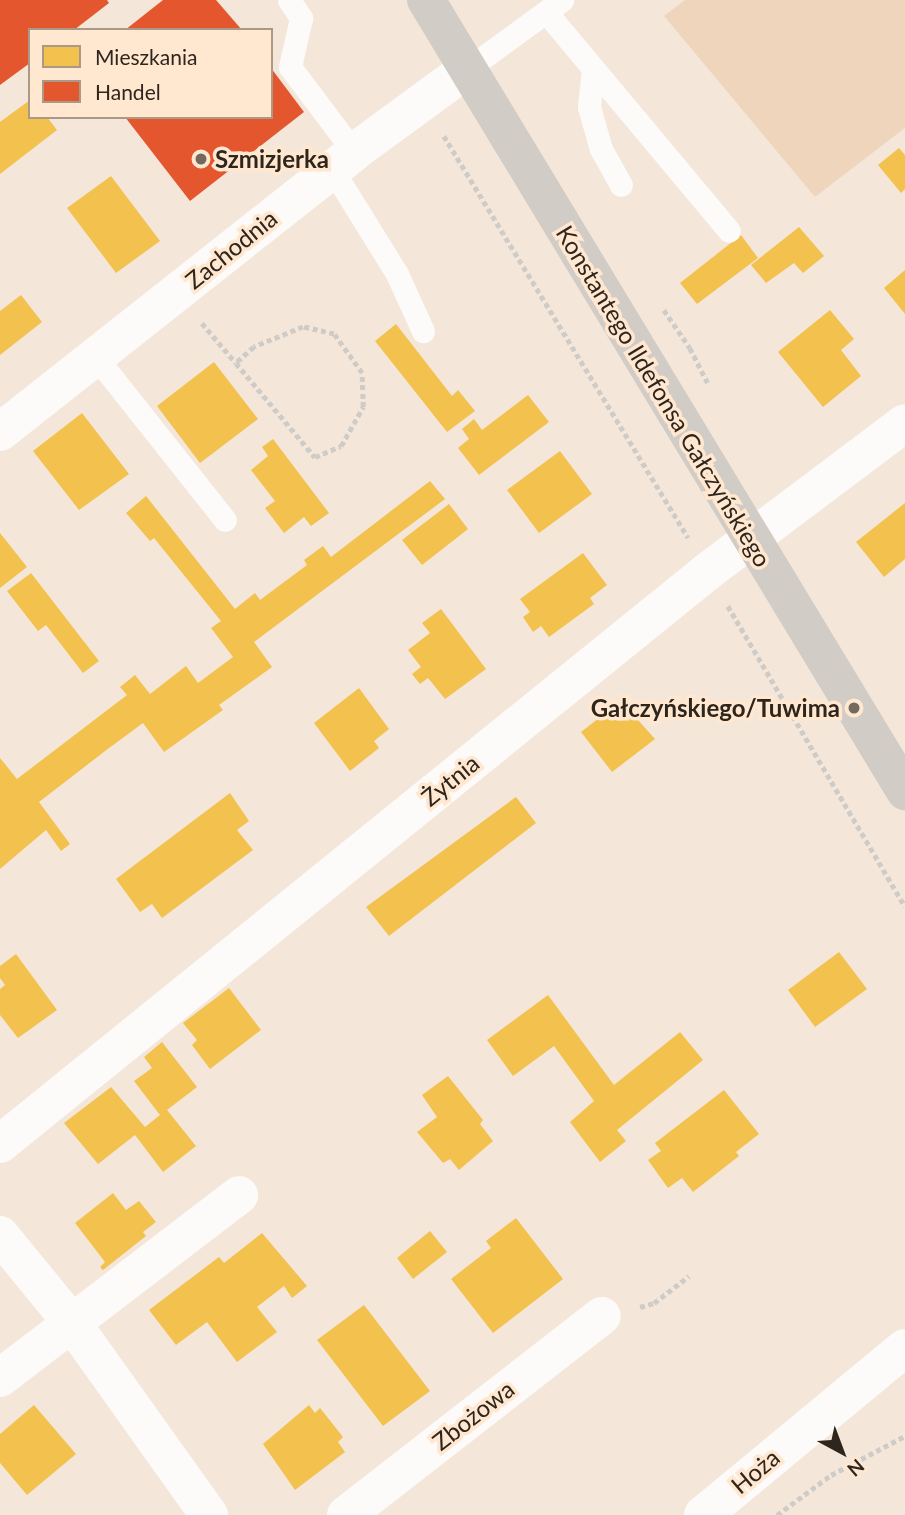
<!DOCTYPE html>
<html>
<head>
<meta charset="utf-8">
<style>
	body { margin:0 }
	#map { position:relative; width:905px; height:1515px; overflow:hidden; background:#f4e7da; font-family:Lato,sans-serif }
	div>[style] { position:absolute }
	.green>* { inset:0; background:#efd5bc }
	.homes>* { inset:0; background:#f2c14e }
	.shops>* { inset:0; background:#e4572e }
	.path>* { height:4.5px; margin-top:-2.25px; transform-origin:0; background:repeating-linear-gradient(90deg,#cfcbc6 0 5px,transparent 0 8.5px) }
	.lane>* { height:23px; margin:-11.5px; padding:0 11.5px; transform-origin:11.5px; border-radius:11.5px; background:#fdfbf9 }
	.street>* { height:38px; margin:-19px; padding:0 19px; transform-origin:19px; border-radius:19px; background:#fdfbf9 }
	.secondary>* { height:38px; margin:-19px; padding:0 19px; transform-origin:19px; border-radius:19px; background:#d1ccc6 }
	.dots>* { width:19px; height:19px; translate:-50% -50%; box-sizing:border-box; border:4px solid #ffe7d0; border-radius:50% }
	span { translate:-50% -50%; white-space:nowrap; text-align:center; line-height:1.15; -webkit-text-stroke:7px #ffe7d0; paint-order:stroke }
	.poi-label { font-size:24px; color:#2e251d; font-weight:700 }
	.left { translate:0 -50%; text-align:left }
	.right { translate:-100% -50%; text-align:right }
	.street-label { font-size:24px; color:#2e251d }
	.legend { position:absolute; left:28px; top:28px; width:245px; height:91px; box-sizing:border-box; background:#ffe7d0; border:2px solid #ab9988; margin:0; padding:9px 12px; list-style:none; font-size:21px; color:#2e251d }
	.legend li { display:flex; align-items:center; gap:14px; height:35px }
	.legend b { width:35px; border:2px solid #ab9988 }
	.north { position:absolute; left:807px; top:1417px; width:70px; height:70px; -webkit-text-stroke:5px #ffe7d0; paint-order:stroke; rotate:139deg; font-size:19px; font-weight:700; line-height:28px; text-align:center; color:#2e251d }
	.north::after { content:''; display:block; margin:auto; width:24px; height:32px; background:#2e251d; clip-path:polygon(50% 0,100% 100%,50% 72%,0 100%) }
</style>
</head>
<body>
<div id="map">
	<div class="green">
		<i style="clip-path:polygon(685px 0,905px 0,905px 128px,815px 197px,664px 16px)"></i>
	</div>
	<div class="homes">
		<i style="clip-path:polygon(30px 100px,30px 117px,47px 117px,57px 130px,0 174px,0 122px)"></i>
		<i style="clip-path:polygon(899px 148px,905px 155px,905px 189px,901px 193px,878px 165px)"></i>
		<i style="clip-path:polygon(111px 176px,160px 241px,116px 273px,67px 208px)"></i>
		<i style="clip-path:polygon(799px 227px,824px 256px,803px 273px,794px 263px,766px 283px,751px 265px)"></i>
		<i style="clip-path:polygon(741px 235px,758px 258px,697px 304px,680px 283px)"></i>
		<i style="clip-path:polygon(905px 270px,905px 314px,884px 288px)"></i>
		<i style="clip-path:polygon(21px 295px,42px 322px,0 355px,0 311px)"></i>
		<i style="clip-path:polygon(830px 310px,854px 339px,841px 350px,861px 376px,823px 407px,778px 352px)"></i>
		<i style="clip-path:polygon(396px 324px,452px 396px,458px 390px,475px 411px,447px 432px,375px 341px)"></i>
		<i style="clip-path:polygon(214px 362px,258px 419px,200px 463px,157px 406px)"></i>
		<i style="clip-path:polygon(528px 395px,549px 422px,479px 475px,458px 448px,469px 439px,462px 429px,474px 419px,482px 430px)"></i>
		<i style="clip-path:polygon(82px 413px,129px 474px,79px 510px,33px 451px)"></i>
		<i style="clip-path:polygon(273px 439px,329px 513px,311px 526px,304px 517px,284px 533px,265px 508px,275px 501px,251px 470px,268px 456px,262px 447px)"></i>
		<i style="clip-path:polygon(560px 451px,592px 494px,539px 533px,507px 490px)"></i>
		<i style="clip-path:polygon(430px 481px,445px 499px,254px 642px,272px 667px,219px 705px,223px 710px,164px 752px,143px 723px,109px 748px,39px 802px,70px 844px,61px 851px,46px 830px,0 869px,0 758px,17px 779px,127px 695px,120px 687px,135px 675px,150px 694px,186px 666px,198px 683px,233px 657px,211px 628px,221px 621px,154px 538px,150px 541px,126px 513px,146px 496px,235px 609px,255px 593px,260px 600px,307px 565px,304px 560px,323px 546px,331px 557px)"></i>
		<i style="clip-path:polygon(905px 503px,905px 559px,884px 577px,856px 542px)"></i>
		<i style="clip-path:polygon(449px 504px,468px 529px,422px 565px,402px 540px)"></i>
		<i style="clip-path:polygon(0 533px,27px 567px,0 588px)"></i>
		<i style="clip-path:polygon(583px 553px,607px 585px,590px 598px,594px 604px,549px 637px,541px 626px,533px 632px,523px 617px,530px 612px,520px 599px)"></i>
		<i style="clip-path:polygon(31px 573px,99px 661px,83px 673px,46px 625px,38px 631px,7px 591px)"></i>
		<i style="clip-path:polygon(441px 609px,486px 669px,445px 699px,428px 678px,420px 684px,412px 674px,421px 667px,408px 650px,430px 633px,422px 623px)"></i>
		<i style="clip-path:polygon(359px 688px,389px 729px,374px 741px,379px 748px,350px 771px,314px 723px)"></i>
		<i style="clip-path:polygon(621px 701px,655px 739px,612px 772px,581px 732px)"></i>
		<i style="clip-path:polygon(230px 793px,249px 821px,237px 830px,253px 850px,162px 918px,152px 904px,140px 912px,116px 879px)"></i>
		<i style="clip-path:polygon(516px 797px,536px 823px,389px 936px,366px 907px)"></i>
		<i style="clip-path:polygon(839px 952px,867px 989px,815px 1027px,788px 990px)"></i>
		<i style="clip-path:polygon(16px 954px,57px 1010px,18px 1038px,0 1015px,0 989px,5px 985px,0 978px,0 966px)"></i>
		<i style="clip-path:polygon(229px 988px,261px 1030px,210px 1069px,192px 1045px,197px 1040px,183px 1023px)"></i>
		<i style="clip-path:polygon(548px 995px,614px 1085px,680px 1032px,703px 1060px,617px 1130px,626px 1141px,600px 1162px,570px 1122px,594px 1101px,554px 1046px,513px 1076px,487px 1040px)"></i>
		<i style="clip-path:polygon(162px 1042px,197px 1087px,167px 1110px,196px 1146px,163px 1172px,135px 1135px,98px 1164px,64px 1123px,111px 1087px,145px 1127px,160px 1115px,134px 1081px,152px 1068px,144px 1057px)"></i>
		<i style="clip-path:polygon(448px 1076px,483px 1120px,480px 1124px,493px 1141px,459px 1170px,450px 1159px,443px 1163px,417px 1132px,437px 1117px,422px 1095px)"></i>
		<i style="clip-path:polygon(724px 1090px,759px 1134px,736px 1152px,739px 1156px,693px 1192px,682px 1178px,668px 1188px,648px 1160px,661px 1151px,655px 1143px)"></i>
		<i style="clip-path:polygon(113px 1193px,126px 1210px,139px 1201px,156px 1222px,143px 1232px,146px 1236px,103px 1270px,100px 1267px,105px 1262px,75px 1223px)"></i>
		<i style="clip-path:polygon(516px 1218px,563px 1279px,493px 1333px,451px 1279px,491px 1248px,486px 1241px)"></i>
		<i style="clip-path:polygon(430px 1231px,447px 1252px,413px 1279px,397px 1258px)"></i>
		<i style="clip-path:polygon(262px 1233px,307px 1286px,292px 1298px,284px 1286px,257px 1307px,277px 1332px,237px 1362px,207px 1322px,176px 1345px,149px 1310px,219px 1257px,224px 1263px)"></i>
		<i style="clip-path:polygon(364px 1305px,430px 1391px,383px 1426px,317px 1340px)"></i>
		<i style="clip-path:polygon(34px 1405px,76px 1454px,27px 1495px,0 1463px,0 1434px)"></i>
		<i style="clip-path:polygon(309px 1405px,315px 1413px,320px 1408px,343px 1437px,338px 1442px,345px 1452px,295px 1490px,263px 1444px)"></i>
	</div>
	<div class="shops">
		<i style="clip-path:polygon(0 0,107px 0,109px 3px,74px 30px,30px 30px,30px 63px,0 85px)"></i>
		<i style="clip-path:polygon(163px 0,216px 0,242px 30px,125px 30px)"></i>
		<i style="clip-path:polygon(271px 68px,304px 112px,190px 201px,125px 117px,271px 117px)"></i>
	</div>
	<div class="path">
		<i style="left:444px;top:136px;width:470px;rotate:58.7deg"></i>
		<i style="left:664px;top:310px;width:46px;rotate:55.6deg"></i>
		<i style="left:690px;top:348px;width:39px;rotate:63deg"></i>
		<i style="left:202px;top:323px;width:52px;rotate:49.6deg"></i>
		<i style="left:236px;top:363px;width:123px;rotate:50deg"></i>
		<i style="left:315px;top:457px;width:28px;rotate:-23deg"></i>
		<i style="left:341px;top:446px;width:45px;rotate:-60.6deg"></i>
		<i style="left:363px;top:407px;width:34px;rotate:-92deg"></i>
		<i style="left:362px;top:373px;width:48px;rotate:-125.7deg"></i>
		<i style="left:334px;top:334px;width:32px;rotate:-167deg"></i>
		<i style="left:303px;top:327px;width:53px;rotate:157.8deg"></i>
		<i style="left:254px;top:347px;width:24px;rotate:138deg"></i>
		<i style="left:728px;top:606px;width:349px;rotate:59.5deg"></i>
		<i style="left:640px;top:1307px;width:15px;rotate:-16deg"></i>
		<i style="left:654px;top:1303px;width:44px;rotate:-37.6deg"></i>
		<i style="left:777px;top:1515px;width:67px;rotate:-36.5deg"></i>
		<i style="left:831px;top:1475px;width:84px;rotate:-27.8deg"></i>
	</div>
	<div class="lane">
		<i style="left:289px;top:0;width:22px;rotate:56deg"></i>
		<i style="left:301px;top:18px;width:50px;rotate:102.7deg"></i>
		<i style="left:290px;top:67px;width:106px;rotate:53deg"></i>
		<i style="left:546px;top:12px;width:285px;rotate:50.1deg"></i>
		<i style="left:593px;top:69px;width:38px;rotate:96deg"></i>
		<i style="left:589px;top:107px;width:44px;rotate:74.1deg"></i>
		<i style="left:601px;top:149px;width:41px;rotate:60.9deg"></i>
		<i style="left:466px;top:70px;width:119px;rotate:-36.1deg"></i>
		<i style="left:332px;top:169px;width:123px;rotate:58.2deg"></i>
		<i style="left:397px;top:274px;width:63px;rotate:65.5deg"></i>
		<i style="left:95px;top:356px;width:209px;rotate:51.6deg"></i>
	</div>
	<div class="street">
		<i style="left:0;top:432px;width:451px;rotate:-38.3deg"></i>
		<i style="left:354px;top:152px;width:139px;rotate:-36.2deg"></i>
		<i style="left:0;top:1144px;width:911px;rotate:-38.98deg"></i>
		<i style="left:708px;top:571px;width:246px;rotate:-36.9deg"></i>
		<i style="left:0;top:1235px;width:114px;rotate:50.7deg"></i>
		<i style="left:72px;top:1323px;width:236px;rotate:54.5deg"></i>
		<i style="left:0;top:1378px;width:301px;rotate:-37.4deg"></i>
		<i style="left:346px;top:1515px;width:324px;rotate:-37.9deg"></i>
		<i style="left:703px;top:1515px;width:262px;rotate:-39.6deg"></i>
	</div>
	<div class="secondary">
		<i style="left:426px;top:0;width:925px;rotate:58.8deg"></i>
	</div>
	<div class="dots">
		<i style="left:201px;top:159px;background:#73695f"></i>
		<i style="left:854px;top:708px;background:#73695f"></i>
	</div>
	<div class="poi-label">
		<span class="left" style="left:215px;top:159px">Szmizjerka</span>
		<span class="right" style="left:840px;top:708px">Gałczyńskiego/Tuwima</span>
	</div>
	<div class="street-label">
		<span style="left:231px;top:249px;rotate:-39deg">Zachodnia</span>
		<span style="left:664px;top:396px;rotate:59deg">Konstantego Ildefonsa Gałczyńskiego</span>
		<span style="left:450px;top:780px;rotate:-39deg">Żytnia</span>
		<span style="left:473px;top:1415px;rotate:-38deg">Zbożowa</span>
		<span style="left:755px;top:1471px;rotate:-40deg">Hoża</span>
	</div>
	<ul class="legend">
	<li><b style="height:19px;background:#f2c14e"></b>Mieszkania</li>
	<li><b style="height:19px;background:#e4572e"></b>Handel</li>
	</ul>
	<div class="north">N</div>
</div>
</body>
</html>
